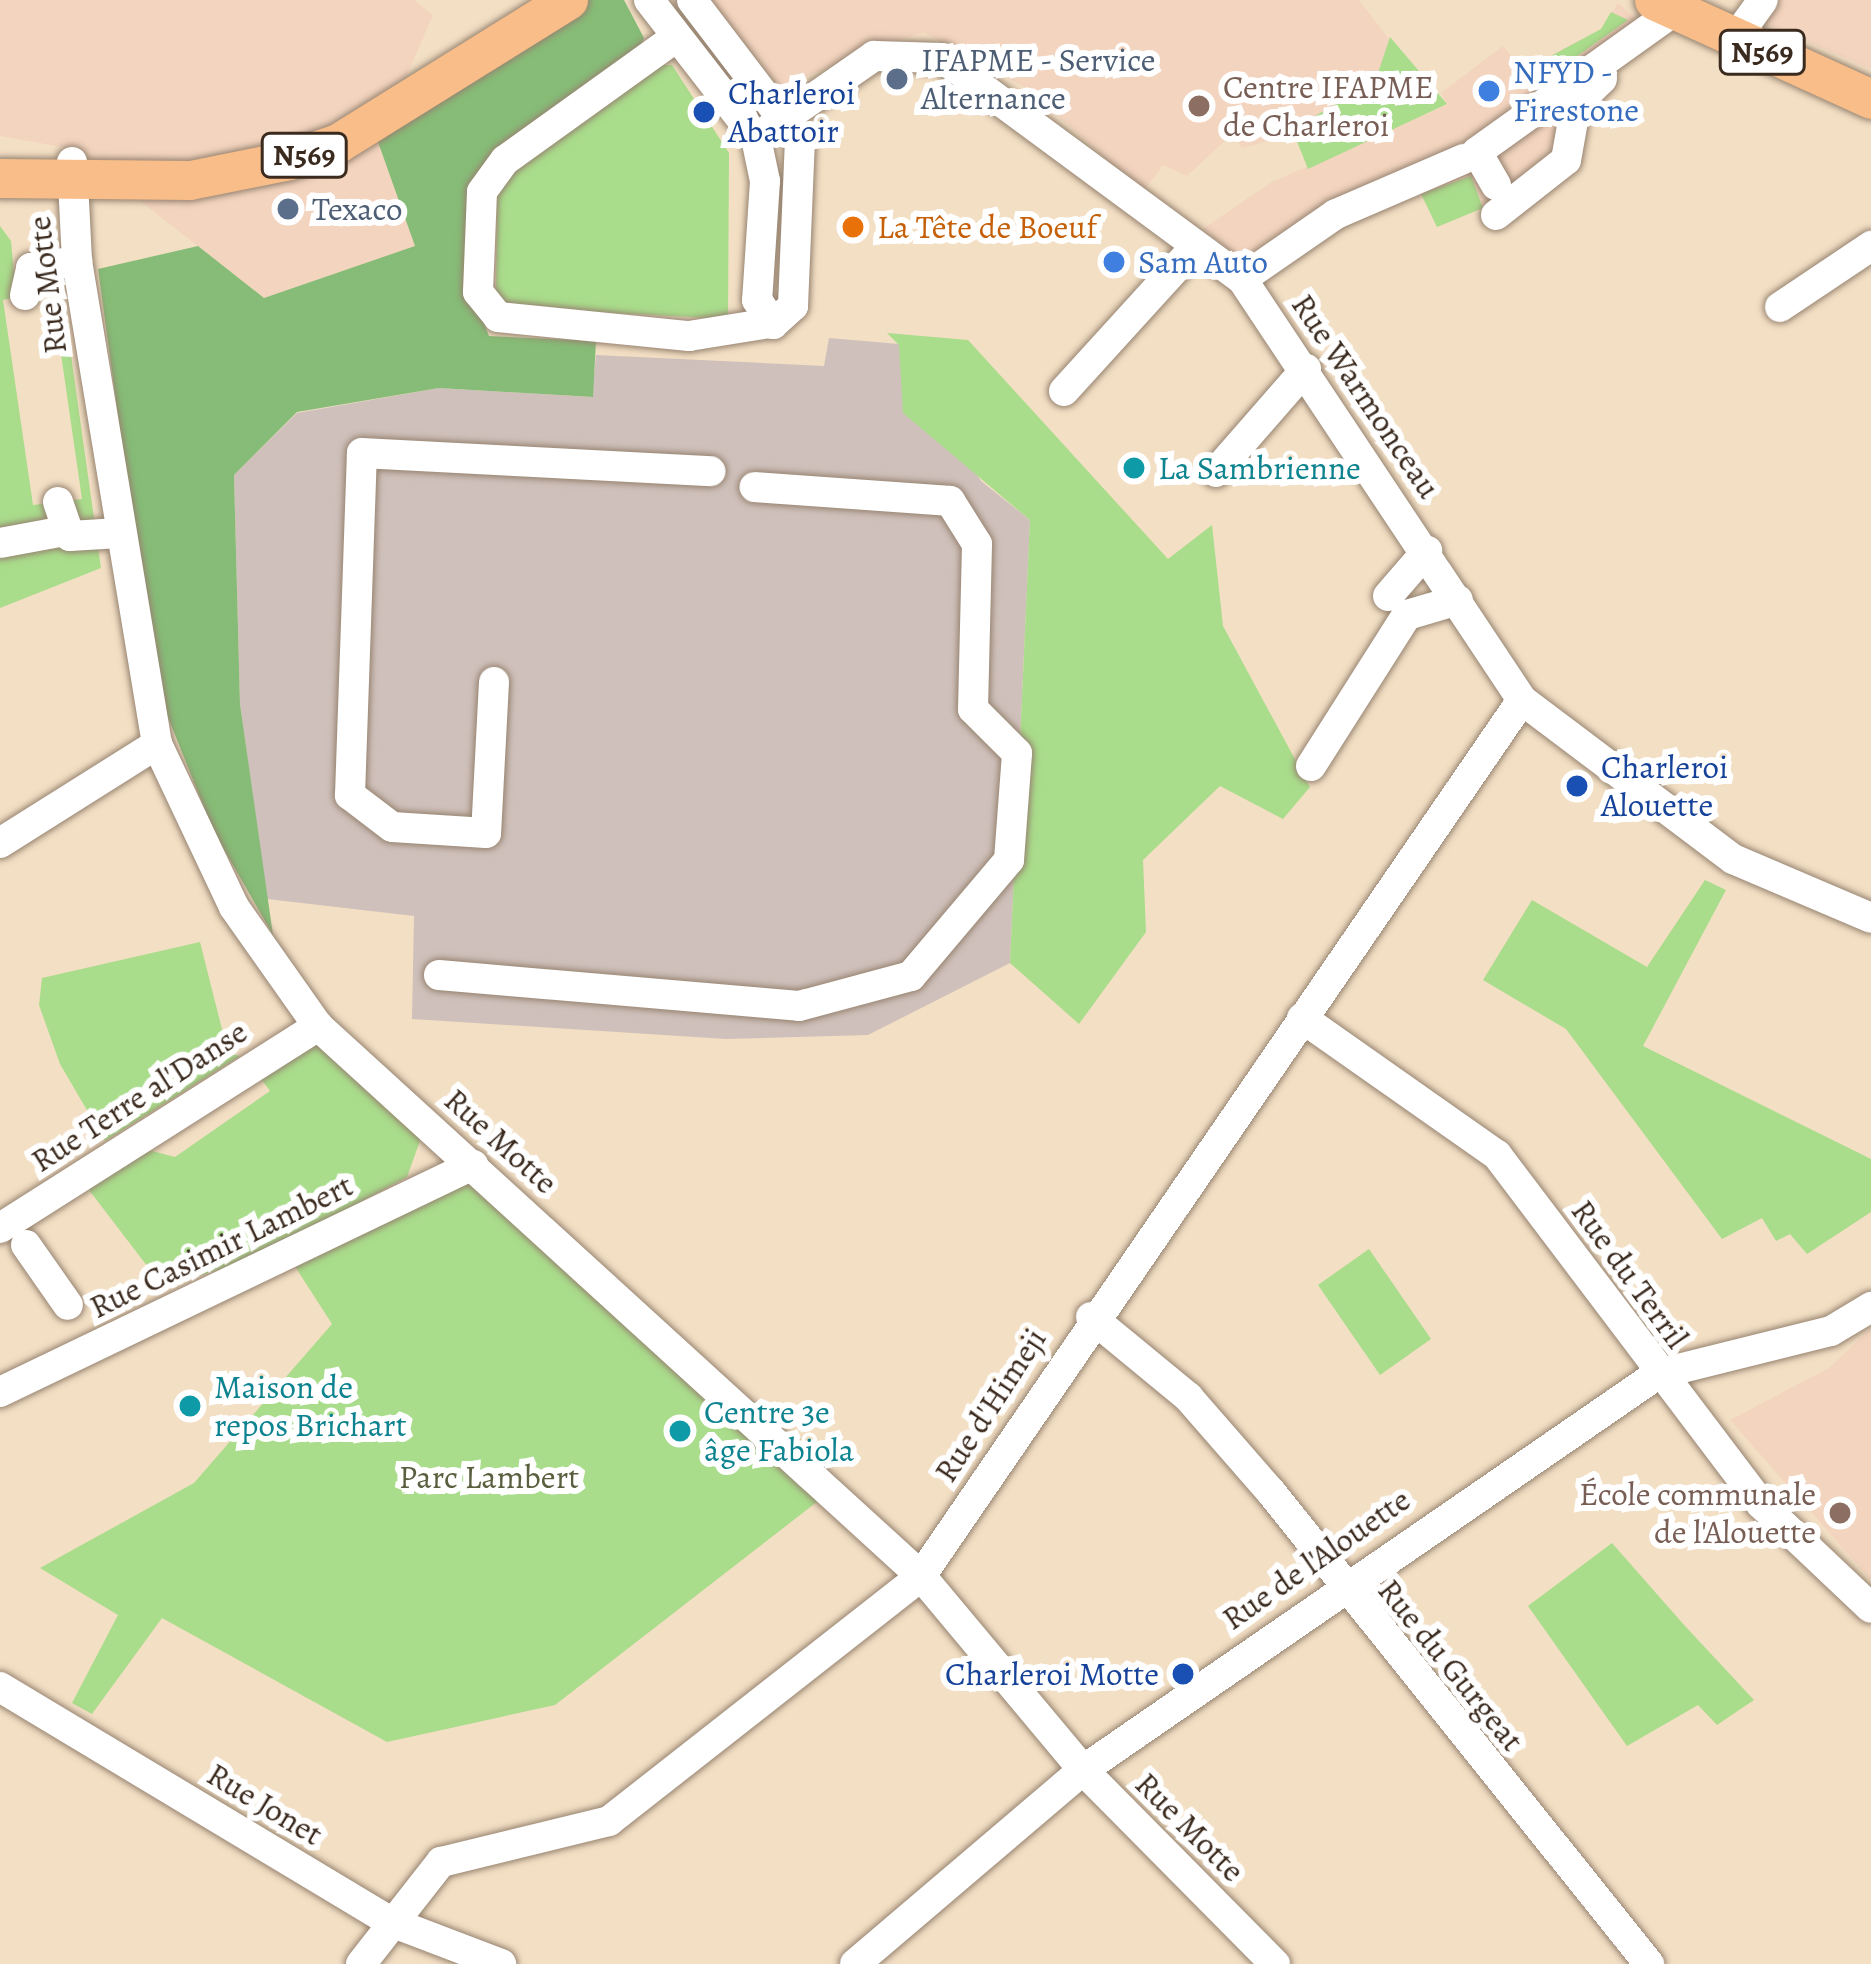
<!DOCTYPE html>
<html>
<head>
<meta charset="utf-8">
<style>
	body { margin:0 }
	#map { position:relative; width:1871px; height:1964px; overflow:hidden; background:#f3dfc4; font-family:Alegreya,serif }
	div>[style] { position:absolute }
	.built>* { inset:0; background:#f3d4bf }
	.industrial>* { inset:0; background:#cfc0bb }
	.green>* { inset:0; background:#a9dc8b }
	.forest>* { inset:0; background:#86bc77 }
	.roads { filter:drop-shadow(0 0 3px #978471) drop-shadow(0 0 3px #978471) }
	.minor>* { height:30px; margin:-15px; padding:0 15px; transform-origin:15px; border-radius:15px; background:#fff }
	.major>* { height:39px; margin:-19.5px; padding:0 19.5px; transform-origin:19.5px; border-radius:19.5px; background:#f8bd88 }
	.dots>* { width:33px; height:33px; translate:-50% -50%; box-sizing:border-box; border:6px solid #fff; border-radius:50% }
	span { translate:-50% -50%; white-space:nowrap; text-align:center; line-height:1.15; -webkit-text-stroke:12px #fff; paint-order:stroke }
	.shield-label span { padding:3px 9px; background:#fff; border:3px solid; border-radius:9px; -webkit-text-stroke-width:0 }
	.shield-label { font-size:30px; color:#3b2a1e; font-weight:700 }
	.service-label { font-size:33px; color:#4e5e75 }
	.left { translate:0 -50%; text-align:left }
	.shop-label { font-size:33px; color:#366cbe }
	.education-label { font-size:33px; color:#785e54 }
	.right { translate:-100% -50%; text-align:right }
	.transit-label { font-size:33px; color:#164399 }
	.food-label { font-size:33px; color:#c56008 }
	.street-label { font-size:33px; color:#3b2a1e }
	.culture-label { font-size:33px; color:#0d838f }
	.park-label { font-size:33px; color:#5c5f3f }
</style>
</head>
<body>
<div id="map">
	<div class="built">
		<i style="clip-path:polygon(0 0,414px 0,433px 15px,378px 142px,416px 246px,264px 298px,74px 149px,0 136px)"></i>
		<i style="clip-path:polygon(711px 0,1359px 0,1415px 73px,1312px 128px,1243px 148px,1231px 135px,1187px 176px,1163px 165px,1143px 192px,1028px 89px,923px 32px,778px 87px)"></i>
		<i style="clip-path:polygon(1772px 0,1871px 0,1871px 69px,1757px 20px)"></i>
		<i style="clip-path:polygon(1618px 3px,1647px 29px,1603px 58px,1561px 143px,1520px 192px,1483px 208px,1470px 176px,1338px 224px,1260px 276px,1203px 229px,1270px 183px,1447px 105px,1441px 93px,1503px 46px,1523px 70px,1601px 29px)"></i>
		<i style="clip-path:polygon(1871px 1328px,1871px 1580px,1730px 1420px,1829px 1368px)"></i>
	</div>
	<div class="industrial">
		<i style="clip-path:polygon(829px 338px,899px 344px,981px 481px,1030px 520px,1010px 963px,868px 1035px,726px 1039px,412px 1019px,414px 916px,267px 899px,240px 704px,234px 475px,297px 413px,439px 388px,592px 397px,596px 355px,824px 366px)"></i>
	</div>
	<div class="green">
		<i style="clip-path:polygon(1611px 12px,1628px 20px,1535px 86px,1523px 71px,1601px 29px)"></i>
		<i style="clip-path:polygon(1390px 37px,1447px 104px,1308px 169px,1292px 129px,1375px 82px)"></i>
		<i style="clip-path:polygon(657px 65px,672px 65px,729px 153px,728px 319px,496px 307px,497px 185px)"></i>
		<i style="clip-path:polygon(1471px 176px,1483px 208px,1437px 227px,1421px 194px)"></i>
		<i style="clip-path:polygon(0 226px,11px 241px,16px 297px,3px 300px,33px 505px,82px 499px,52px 292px,37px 294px,33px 277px,59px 270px,101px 568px,0 608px)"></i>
		<i style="clip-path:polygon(887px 333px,968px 340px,1168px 559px,1212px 525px,1223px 626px,1310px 787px,1283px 819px,1220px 786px,1143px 860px,1146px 932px,1079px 1024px,1010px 963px,1030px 520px,903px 413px,899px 345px)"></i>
		<i style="clip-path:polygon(1705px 880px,1726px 890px,1643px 1046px,1871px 1159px,1871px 1212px,1807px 1254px,1790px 1234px,1776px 1241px,1762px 1218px,1722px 1239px,1566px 1029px,1483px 980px,1532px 900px,1647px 967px)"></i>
		<i style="clip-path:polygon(200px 942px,228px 1053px,240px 1056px,105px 1141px,60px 1064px,39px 1005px,42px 978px)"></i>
		<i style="clip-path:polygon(314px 1038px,421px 1138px,407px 1177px,262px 1255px,164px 1288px,79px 1177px,141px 1148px,175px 1157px,270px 1091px,256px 1072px)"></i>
		<i style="clip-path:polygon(473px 1165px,831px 1491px,555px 1705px,387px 1742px,162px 1618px,92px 1714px,72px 1703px,118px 1615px,40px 1568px,194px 1483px,332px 1324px,287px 1254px)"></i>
		<i style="clip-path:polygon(1369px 1249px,1431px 1339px,1380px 1375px,1318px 1285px)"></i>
		<i style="clip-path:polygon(1612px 1543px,1685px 1626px,1754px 1700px,1717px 1725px,1698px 1705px,1627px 1746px,1528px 1606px)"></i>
	</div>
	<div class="forest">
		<i style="clip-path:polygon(583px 0,624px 0,644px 38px,636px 56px,492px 160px,480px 313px,489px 336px,596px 341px,593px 397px,439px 388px,297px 412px,234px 475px,240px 704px,273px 935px,214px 832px,155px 685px,98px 269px,198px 246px,264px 298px,415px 246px,378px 142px,389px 111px)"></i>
	</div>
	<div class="roads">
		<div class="minor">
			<i style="left:649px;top:0;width:175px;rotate:52.2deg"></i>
			<i style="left:756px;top:138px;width:44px;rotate:78.2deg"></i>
			<i style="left:765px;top:181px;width:119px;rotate:93.8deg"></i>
			<i style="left:757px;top:300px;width:29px;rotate:56deg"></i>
			<i style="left:773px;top:324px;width:27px;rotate:-42deg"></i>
			<i style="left:793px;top:306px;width:164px;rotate:-87.6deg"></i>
			<i style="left:800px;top:142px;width:178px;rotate:-127.3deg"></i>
			<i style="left:675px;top:38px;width:209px;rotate:144.3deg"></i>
			<i style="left:505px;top:160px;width:39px;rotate:126deg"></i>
			<i style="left:482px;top:192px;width:100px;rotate:92.3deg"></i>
			<i style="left:478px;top:292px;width:32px;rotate:51deg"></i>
			<i style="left:498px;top:317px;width:192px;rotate:5.7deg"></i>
			<i style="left:689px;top:336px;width:82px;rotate:-9.1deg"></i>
			<i style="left:1734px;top:40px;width:49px;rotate:-54.1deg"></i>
			<i style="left:756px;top:138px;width:144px;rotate:-34.8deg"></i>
			<i style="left:874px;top:56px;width:68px;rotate:1.7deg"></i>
			<i style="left:942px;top:58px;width:373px;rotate:36.4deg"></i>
			<i style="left:1242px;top:279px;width:506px;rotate:56.37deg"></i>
			<i style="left:1522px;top:700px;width:264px;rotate:37deg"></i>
			<i style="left:1733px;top:859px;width:150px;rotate:23.1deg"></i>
			<i style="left:72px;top:162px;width:99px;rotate:87.1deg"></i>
			<i style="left:77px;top:261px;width:490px;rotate:80.6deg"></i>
			<i style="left:157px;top:744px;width:180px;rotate:64.7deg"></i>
			<i style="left:234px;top:907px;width:146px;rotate:54.8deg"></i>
			<i style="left:318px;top:1026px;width:816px;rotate:42.37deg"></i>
			<i style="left:921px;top:1576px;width:253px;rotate:50.1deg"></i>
			<i style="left:1083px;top:1770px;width:273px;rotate:45.3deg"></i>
			<i style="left:1496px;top:185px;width:38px;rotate:-120deg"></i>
			<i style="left:1477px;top:152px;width:244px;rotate:-35.6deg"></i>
			<i style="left:1496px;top:215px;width:89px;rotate:-38.2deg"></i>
			<i style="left:1566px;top:160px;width:57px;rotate:-79.9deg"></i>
			<i style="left:1576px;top:104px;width:36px;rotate:-44deg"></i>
			<i style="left:1242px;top:279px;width:114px;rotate:-34.7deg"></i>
			<i style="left:1336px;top:214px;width:139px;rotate:-23.3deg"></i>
			<i style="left:25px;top:295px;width:28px;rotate:-77deg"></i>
			<i style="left:31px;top:268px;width:47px;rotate:-8.7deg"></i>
			<i style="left:1780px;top:307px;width:110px;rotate:-33.8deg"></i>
			<i style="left:1064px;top:391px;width:193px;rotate:-47.7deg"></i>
			<i style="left:1216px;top:472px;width:137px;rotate:-48.9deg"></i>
			<i style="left:58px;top:502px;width:36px;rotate:71deg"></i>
			<i style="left:70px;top:536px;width:49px;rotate:-3.5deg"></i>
			<i style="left:0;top:543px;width:66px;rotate:-10.5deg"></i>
			<i style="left:1388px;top:596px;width:60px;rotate:-49.1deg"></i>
			<i style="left:494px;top:682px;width:151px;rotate:93deg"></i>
			<i style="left:486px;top:833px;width:94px;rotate:-176.3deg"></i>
			<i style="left:392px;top:827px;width:53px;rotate:-142.7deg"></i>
			<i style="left:350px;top:795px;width:342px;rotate:-88deg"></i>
			<i style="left:362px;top:453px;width:349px;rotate:3deg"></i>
			<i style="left:1311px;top:766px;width:179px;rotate:-57.6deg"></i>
			<i style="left:1407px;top:615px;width:53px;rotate:-16.4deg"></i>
			<i style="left:0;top:843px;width:186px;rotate:-32.2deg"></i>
			<i style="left:439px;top:975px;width:361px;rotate:4.9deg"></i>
			<i style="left:799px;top:1006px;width:116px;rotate:-15deg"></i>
			<i style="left:911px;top:976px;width:152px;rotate:-49.8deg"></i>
			<i style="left:1009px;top:860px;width:107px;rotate:-85.7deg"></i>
			<i style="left:1017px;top:753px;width:62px;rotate:-135deg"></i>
			<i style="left:973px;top:709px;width:165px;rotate:-88.6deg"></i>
			<i style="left:977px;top:544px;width:51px;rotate:-122.1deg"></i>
			<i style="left:950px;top:501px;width:196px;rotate:-175.9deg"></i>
			<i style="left:1302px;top:1018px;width:238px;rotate:35.1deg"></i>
			<i style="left:1497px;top:1155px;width:438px;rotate:52.9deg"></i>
			<i style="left:1761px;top:1504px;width:151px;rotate:43.4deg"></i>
			<i style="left:0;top:1228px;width:377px;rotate:-32.4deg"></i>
			<i style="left:26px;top:1245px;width:73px;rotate:55deg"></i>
			<i style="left:1091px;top:1317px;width:126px;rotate:39.5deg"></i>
			<i style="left:1188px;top:1397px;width:126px;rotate:48.9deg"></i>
			<i style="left:1271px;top:1492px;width:605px;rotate:51.31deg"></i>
			<i style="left:0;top:1392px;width:525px;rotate:-25.64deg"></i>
			<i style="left:0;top:1687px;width:456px;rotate:31deg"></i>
			<i style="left:391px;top:1922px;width:118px;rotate:20.9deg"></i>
			<i style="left:361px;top:1964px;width:130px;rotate:-51.9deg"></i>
			<i style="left:441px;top:1862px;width:173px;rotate:-13.7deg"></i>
			<i style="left:609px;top:1821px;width:397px;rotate:-38.1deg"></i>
			<i style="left:921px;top:1576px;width:1062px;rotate:-55.55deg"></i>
			<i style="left:855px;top:1964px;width:299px;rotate:-40.4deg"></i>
			<i style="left:1083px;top:1770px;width:698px;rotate:-34.56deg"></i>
			<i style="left:1658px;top:1374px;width:178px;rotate:-14deg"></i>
			<i style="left:1831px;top:1331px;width:47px;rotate:-31deg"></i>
		</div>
		<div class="major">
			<i style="left:1654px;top:0;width:239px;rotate:24.5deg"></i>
			<i style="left:0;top:178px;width:190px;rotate:0.6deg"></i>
			<i style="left:190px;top:180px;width:101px;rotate:-11.4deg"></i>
			<i style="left:289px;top:160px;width:52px;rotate:-19.1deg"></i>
			<i style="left:338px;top:143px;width:271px;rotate:-31.9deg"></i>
		</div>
	</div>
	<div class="dots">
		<i style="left:897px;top:79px;background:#5c6f8a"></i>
		<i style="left:1489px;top:91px;background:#3f7fe0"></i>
		<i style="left:1199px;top:106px;background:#8d6e63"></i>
		<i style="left:704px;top:112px;background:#1a4fb4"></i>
		<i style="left:288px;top:209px;background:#5c6f8a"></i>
		<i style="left:853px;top:227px;background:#e8710a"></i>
		<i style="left:1114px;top:262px;background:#3f7fe0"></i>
		<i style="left:1134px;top:468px;background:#0f9aa8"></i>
		<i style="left:1577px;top:786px;background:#1a4fb4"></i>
		<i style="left:190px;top:1406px;background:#0f9aa8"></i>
		<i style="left:680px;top:1431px;background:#0f9aa8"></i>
		<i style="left:1840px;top:1513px;background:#8d6e63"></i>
		<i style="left:1183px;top:1674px;background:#1a4fb4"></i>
	</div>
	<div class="shield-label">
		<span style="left:1762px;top:52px">N569</span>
		<span style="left:304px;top:155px">N569</span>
	</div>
	<div class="service-label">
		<span class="left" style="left:921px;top:79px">IFAPME - Service<br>Alternance</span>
		<span class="left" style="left:312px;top:209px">Texaco</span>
	</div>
	<div class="shop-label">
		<span class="left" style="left:1513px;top:91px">NFYD -<br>Firestone</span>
		<span class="left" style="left:1138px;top:262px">Sam Auto</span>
	</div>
	<div class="education-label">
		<span class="left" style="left:1223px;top:106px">Centre IFAPME<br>de Charleroi</span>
		<span class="right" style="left:1816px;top:1513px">École communale<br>de l'Alouette</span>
	</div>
	<div class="transit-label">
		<span class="left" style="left:728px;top:112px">Charleroi<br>Abattoir</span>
		<span class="left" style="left:1601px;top:786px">Charleroi<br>Alouette</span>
		<span class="right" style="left:1159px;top:1674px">Charleroi Motte</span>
	</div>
	<div class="food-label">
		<span class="left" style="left:877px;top:227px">La Tête de Boeuf</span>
	</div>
	<div class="street-label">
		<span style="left:47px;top:285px;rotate:-97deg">Rue Motte</span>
		<span style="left:1366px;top:396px;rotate:56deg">Rue Warmonceau</span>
		<span style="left:139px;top:1096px;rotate:-33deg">Rue Terre al'Danse</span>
		<span style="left:501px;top:1141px;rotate:42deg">Rue Motte</span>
		<span style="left:221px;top:1246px;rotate:-26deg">Rue Casimir Lambert</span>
		<span style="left:1630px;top:1274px;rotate:54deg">Rue du Terril</span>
		<span style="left:990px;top:1405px;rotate:-57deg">Rue d'Himeji</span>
		<span style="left:1316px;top:1559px;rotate:-35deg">Rue de l'Alouette</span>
		<span style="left:1451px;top:1665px;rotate:51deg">Rue du Gurgeat</span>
		<span style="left:265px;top:1804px;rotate:31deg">Rue Jonet</span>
		<span style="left:1190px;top:1827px;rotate:45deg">Rue Motte</span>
	</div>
	<div class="culture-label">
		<span class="left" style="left:1158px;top:468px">La Sambrienne</span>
		<span class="left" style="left:214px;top:1406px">Maison de<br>repos Brichart</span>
		<span class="left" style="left:704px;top:1431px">Centre 3e<br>âge Fabiola</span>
	</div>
	<div class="park-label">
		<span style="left:489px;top:1477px">Parc Lambert</span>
	</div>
</div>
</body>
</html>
